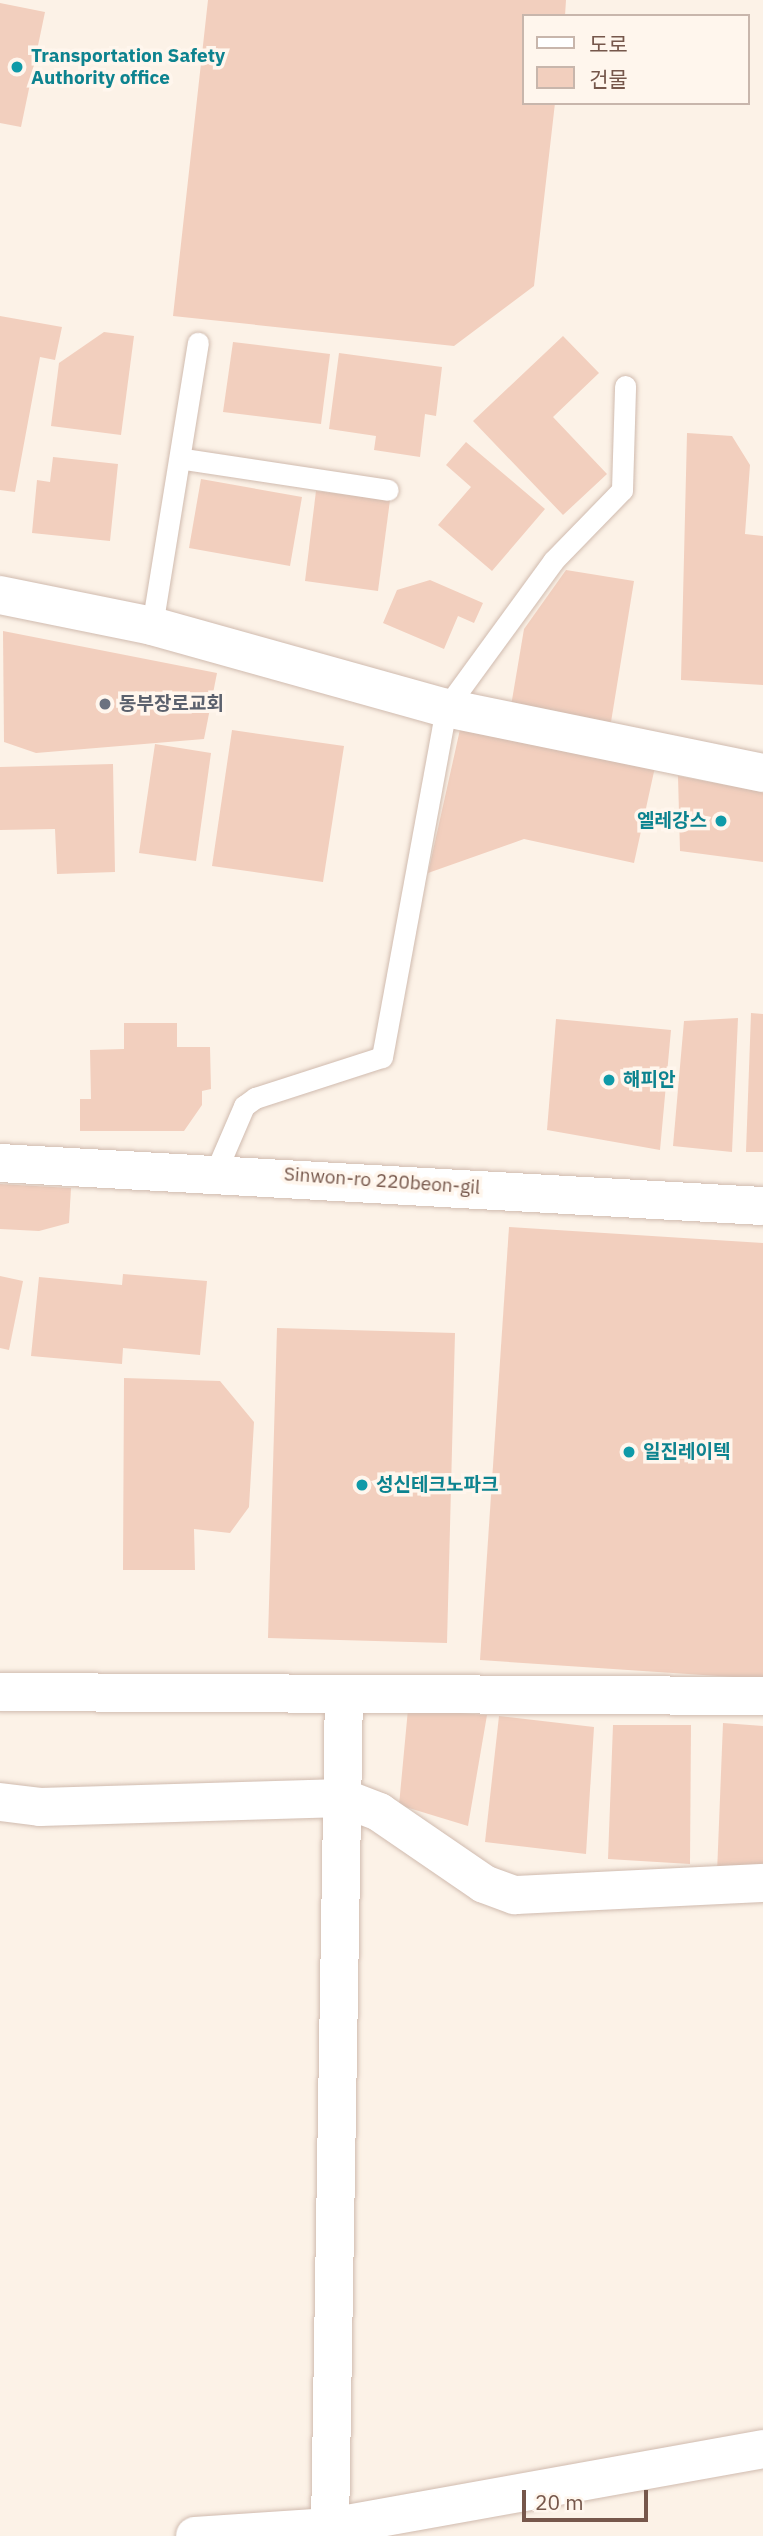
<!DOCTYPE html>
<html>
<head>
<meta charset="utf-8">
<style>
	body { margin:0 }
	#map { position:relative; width:763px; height:2536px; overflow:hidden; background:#fcf2e7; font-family:"IBM Plex Sans","Noto Sans KR",sans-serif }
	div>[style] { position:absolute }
	.building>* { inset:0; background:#f2cfbe }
	.roads { filter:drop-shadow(0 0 2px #d0bbaf) drop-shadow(0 0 2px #d0bbaf) }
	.lane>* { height:21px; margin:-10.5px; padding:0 10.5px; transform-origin:10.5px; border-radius:10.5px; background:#fff }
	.street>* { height:38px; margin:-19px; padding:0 19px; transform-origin:19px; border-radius:19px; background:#fff }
	.dots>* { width:19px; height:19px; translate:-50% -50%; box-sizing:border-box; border:4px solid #fff6ed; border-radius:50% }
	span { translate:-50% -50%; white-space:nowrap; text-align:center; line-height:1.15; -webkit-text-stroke:7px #fff6ed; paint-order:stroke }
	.culture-label { font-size:19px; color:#0d838f; font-weight:700 }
	.left { translate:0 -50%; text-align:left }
	.right { translate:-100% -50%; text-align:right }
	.worship-label { font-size:19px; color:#5b616d; font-weight:700 }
	.street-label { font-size:19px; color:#76574b }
	.legend { position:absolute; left:522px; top:14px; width:228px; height:91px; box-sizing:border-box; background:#fff6ed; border:2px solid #c8b6ac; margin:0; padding:9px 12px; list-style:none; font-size:21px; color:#76574b }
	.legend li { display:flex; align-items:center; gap:14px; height:35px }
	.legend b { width:35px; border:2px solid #c8b6ac }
	.scale { position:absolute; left:522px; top:2490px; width:126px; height:32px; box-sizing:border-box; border:4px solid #76574b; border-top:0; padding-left:9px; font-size:21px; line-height:24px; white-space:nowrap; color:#76574b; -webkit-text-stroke:5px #fff6ed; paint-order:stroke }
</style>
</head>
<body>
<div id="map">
	<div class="building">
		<i style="clip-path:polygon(208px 0,566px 0,565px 16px,523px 16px,523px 103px,555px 103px,534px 286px,454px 346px,173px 316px)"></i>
		<i style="clip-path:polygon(0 3px,45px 12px,21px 127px,0 123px)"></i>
		<i style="clip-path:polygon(0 316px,62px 327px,55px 360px,40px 357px,15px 492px,0 490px)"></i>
		<i style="clip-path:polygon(104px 332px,134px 336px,121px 435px,51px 426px,59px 363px)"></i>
		<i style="clip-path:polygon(563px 336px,599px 373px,553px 417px,607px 474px,563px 515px,473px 421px)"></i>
		<i style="clip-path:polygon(233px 342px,330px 354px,321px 424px,223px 412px)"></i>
		<i style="clip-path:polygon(339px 353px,442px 367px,436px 416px,425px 414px,420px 457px,374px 450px,376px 436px,329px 429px)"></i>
		<i style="clip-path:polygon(687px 433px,732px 436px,750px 465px,745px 534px,763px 536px,763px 685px,681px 680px)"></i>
		<i style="clip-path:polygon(466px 442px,545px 509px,492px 571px,438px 525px,471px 487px,446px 465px)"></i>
		<i style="clip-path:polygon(53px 457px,118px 464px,110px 541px,32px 533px,37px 480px,50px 482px)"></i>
		<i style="clip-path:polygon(201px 479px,302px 497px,290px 566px,189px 548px)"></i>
		<i style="clip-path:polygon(316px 491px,390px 500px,378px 591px,305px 581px)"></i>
		<i style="clip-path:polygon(566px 570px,634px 581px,611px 722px,511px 706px,524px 629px)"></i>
		<i style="clip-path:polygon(430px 580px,483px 603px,474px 623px,458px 616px,444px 649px,383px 623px,397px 590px)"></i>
		<i style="clip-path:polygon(3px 631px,217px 673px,204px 739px,36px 753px,4px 742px)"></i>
		<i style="clip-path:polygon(461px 725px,655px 767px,634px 863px,524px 839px,428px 873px)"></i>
		<i style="clip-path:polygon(232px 730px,344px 746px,323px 882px,212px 866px)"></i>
		<i style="clip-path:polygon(155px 744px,211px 753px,196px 861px,139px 853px)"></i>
		<i style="clip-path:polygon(113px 764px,115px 872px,57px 874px,55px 829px,0 830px,0 767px)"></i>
		<i style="clip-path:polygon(678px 776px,763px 792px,763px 862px,680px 851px)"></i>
		<i style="clip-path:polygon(751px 1013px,763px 1014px,763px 1152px,746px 1152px)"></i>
		<i style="clip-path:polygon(738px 1018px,732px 1152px,673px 1146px,684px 1021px)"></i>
		<i style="clip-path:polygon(556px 1019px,671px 1030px,660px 1150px,547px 1130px)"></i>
		<i style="clip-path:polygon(124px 1023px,177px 1023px,177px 1047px,210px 1047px,211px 1089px,202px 1091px,202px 1105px,184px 1131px,80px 1131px,80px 1099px,91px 1099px,90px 1050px,124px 1049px)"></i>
		<i style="clip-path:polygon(0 1184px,71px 1188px,69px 1223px,39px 1231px,0 1229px)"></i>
		<i style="clip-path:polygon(509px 1227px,763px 1243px,763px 1679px,480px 1660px)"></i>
		<i style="clip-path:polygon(123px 1274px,207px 1281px,200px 1355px,123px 1348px,122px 1364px,31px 1356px,39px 1277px,122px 1285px)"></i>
		<i style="clip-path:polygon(0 1276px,23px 1281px,9px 1350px,0 1348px)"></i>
		<i style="clip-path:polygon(277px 1328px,455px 1333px,447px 1643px,268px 1638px)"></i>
		<i style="clip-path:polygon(124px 1378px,220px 1381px,254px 1422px,249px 1507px,230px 1533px,194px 1529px,195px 1570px,123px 1570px)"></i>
		<i style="clip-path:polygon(408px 1709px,487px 1715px,468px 1826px,399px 1805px)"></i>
		<i style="clip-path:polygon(499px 1716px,594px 1727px,586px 1854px,485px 1842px)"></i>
		<i style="clip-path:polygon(723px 1723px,763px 1726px,763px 1868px,717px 1873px)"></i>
		<i style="clip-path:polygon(613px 1725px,691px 1725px,690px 1864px,608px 1859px)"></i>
	</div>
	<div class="roads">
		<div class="lane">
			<i style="left:184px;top:459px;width:206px;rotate:8.6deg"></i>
			<i style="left:152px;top:626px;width:287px;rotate:-80.8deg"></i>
			<i style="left:216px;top:1171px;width:71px;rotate:-66.7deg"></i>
			<i style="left:244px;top:1106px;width:14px;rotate:-36deg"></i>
			<i style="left:255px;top:1098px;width:133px;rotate:-17.9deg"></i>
			<i style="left:382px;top:1057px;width:355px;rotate:-79.6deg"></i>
			<i style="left:446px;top:708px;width:182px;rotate:-53.9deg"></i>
			<i style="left:553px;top:561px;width:99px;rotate:-45.8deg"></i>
			<i style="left:622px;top:490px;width:104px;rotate:-88.3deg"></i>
		</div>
		<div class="street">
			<i style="left:0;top:595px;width:155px;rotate:11.5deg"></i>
			<i style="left:152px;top:626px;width:305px;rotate:15.6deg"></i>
			<i style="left:446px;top:708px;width:324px;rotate:11.6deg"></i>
			<i style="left:0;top:1163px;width:764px;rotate:3.23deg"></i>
			<i style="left:0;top:1692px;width:763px;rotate:0.3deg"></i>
			<i style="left:0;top:1802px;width:40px;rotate:7.1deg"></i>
			<i style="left:40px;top:1807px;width:303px;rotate:-1.7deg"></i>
			<i style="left:343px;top:1798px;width:39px;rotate:21deg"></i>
			<i style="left:379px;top:1812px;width:127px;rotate:34.4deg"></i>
			<i style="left:484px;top:1884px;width:33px;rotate:20deg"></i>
			<i style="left:515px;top:1895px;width:248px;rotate:-2.8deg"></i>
			<i style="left:330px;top:2527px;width:833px;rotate:-89.04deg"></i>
			<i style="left:195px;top:2536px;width:135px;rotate:-3.8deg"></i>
			<i style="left:330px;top:2527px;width:440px;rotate:-10.2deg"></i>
		</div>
	</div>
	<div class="dots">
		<i style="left:17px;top:67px;background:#0f9aa8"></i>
		<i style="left:105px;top:704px;background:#6b7280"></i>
		<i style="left:721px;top:821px;background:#0f9aa8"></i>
		<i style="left:609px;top:1080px;background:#0f9aa8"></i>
		<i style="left:629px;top:1452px;background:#0f9aa8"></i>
		<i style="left:362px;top:1485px;background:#0f9aa8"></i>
	</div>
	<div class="culture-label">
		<span class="left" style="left:31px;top:67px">Transportation Safety<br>Authority office</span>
		<span class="right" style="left:707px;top:821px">엘레강스</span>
		<span class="left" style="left:623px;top:1080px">해피안</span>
		<span class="left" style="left:643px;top:1452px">일진레이텍</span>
		<span class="left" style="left:376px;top:1485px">성신테크노파크</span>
	</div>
	<div class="worship-label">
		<span class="left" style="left:119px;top:704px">동부장로교회</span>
	</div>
	<div class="street-label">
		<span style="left:382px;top:1181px;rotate:4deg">Sinwon-ro 220beon-gil</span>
	</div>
	<ul class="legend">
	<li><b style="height:9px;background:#fff"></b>도로</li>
	<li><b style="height:19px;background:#f2cfbe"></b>건물</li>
	</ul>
	<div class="scale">20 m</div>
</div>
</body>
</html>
